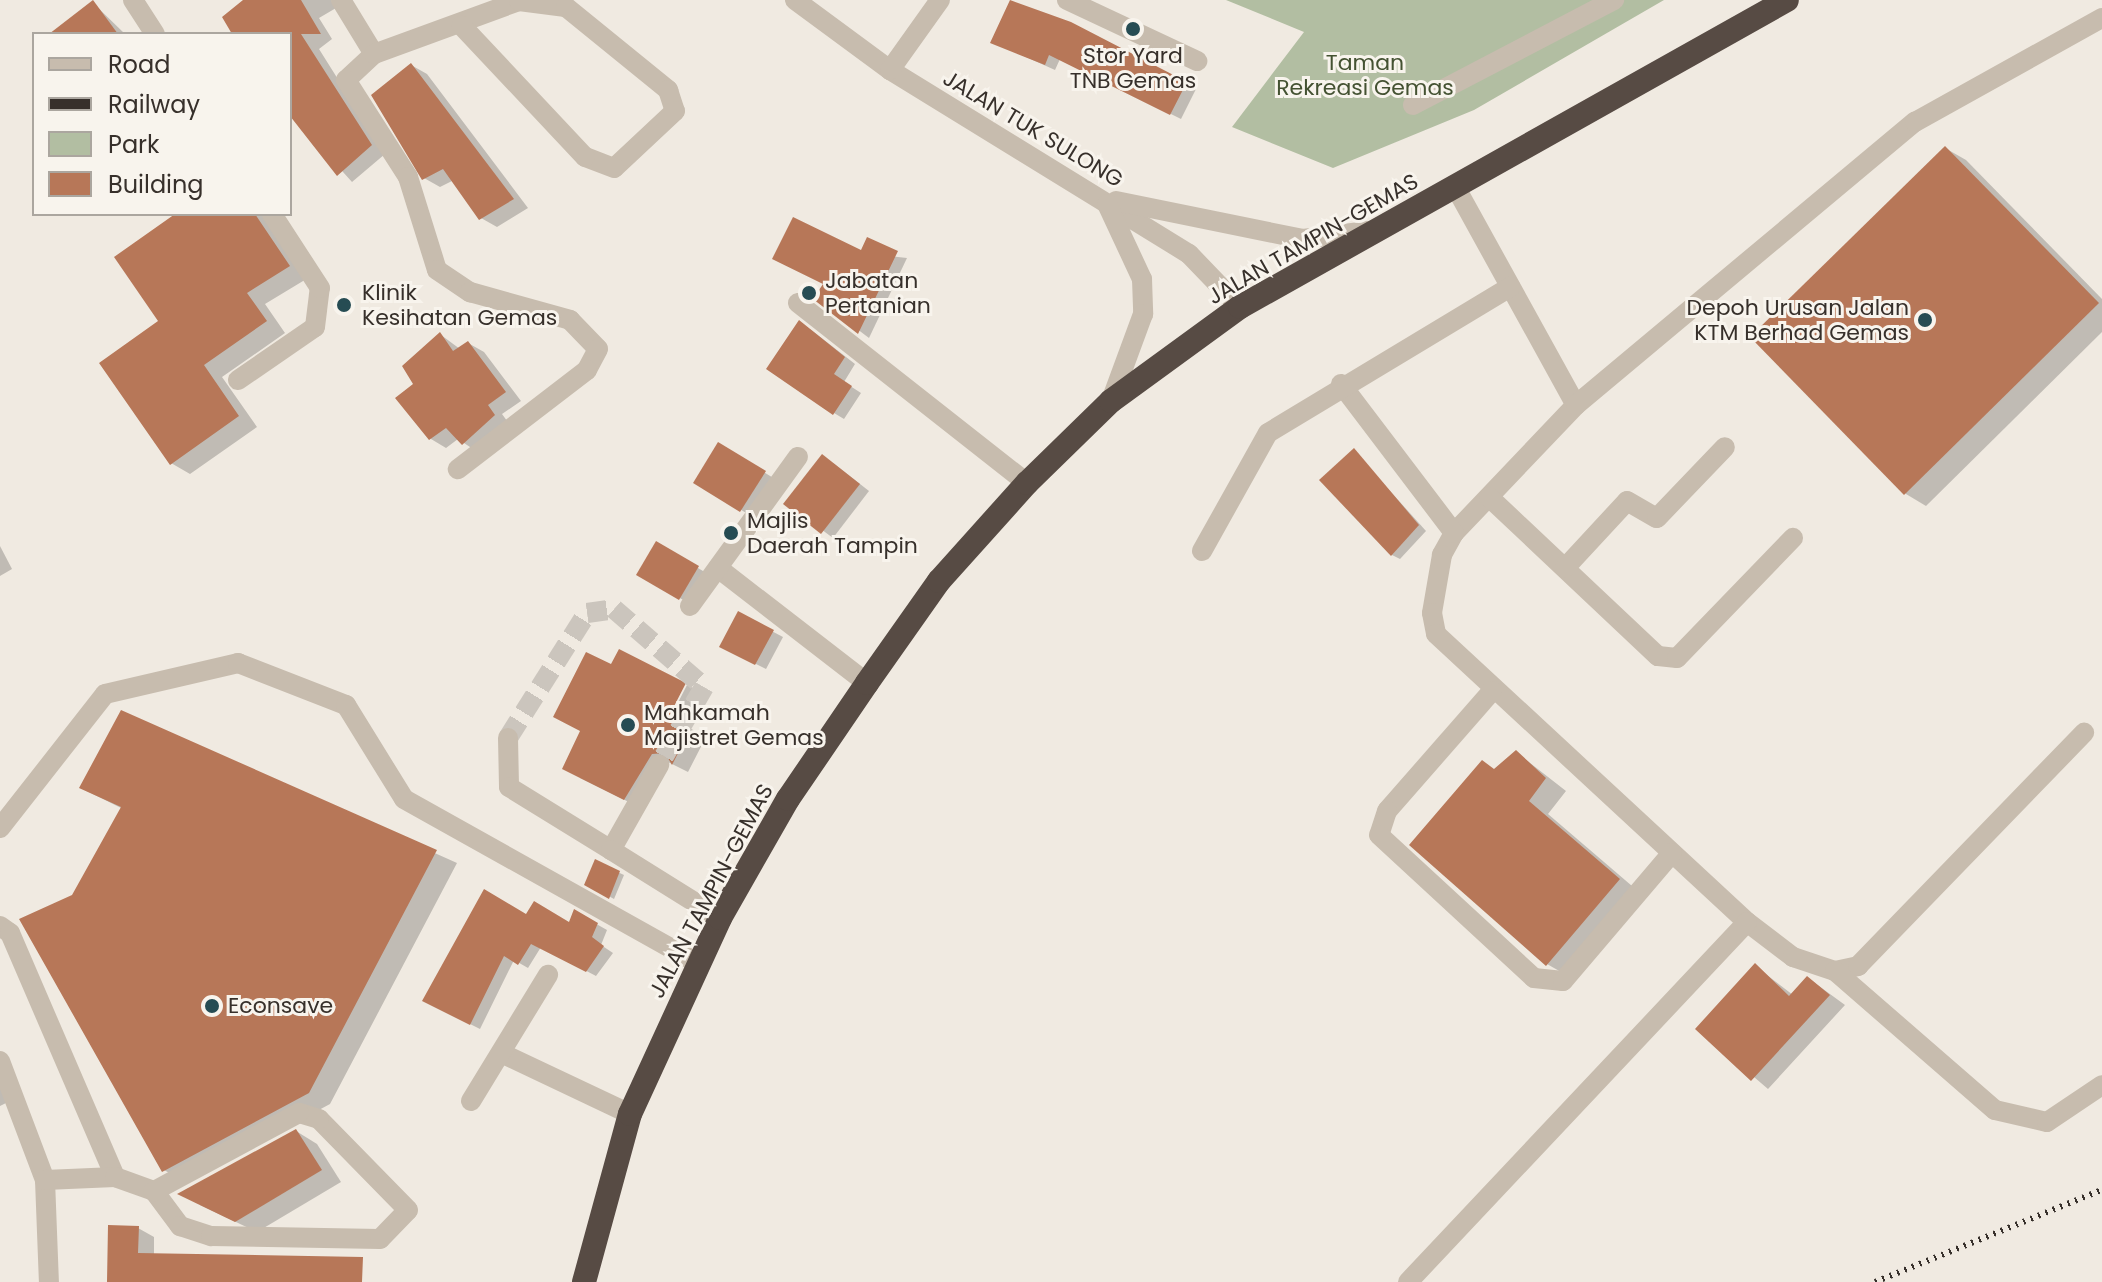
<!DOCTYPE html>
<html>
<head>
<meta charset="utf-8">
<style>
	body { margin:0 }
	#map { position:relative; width:2102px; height:1282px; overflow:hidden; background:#f0eae1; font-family:Poppins,sans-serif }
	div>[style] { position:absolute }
	.green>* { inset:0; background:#b2bea2 }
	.shadow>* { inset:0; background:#0003 }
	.building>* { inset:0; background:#b77758 }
	.minor-tunnel>* { height:20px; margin-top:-10px; transform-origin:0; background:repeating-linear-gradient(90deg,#cbc5bd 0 20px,transparent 0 30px) }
	.minor>* { height:20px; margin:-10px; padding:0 10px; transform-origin:10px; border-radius:10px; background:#c7bcae }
	.highway>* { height:24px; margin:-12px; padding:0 12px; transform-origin:12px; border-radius:12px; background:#574b44 }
	.rail>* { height:6px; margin-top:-3px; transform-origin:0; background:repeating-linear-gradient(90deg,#37302b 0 2px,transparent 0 8px) }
	.dots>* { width:22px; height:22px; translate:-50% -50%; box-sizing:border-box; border:4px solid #f8f4ed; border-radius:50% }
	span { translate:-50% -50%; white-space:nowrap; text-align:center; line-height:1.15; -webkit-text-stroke:6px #f8f4ed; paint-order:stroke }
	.poi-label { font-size:22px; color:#37302b }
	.left { translate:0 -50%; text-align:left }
	.right { translate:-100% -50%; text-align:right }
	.park-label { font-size:22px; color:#445232 }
	.street-label { font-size:22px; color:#37302b }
	.legend { position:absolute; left:32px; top:32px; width:260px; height:184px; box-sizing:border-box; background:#f8f4ed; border:2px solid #aba69f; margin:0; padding:10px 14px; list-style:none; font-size:24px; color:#37302b }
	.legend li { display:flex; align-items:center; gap:16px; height:40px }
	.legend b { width:40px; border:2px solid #aba69f }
</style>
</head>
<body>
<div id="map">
	<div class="green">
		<i style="clip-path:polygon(1226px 0,1664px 0,1474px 110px,1333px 168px,1232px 127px,1304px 32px)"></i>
	</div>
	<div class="shadow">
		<i style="clip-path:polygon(246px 0,331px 0,336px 8px,319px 18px,332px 39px,319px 49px,385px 154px,352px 182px,290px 113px,290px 34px,235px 34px)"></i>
		<i style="clip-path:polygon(93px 3px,125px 34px,52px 34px)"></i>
		<i style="clip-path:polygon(993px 42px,1186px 83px,1196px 89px,1181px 119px,1060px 59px,1055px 70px)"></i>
		<i style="clip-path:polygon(411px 65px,427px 74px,528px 208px,497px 227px,481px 218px,454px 180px,440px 187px,424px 178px)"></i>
		<i style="clip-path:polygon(1945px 148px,1966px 160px,2102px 299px,2102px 332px,1926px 506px,1906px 494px,1753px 337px)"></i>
		<i style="clip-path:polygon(180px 214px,265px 214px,308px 278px,265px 304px,285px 333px,222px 377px,257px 427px,190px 474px,171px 463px,161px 321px)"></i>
		<i style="clip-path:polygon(862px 253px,907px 258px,869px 338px,816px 298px)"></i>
		<i style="clip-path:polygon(810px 329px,855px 364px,844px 382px,861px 393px,844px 419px,834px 413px)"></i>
		<i style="clip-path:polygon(441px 335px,460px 349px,468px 343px,484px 352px,521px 401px,502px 414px,510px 425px,479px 453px,458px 439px,446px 448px,431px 439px,416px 384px)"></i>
		<i style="clip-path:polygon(719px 444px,775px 479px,751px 516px,696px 482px)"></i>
		<i style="clip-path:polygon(1354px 451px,1426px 531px,1400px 559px,1392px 555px)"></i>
		<i style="clip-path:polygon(833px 463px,869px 491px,833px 538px,786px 503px)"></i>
		<i style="clip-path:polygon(656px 543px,708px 574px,690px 604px,639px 574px)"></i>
		<i style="clip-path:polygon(0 546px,12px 569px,0 576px)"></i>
		<i style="clip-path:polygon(739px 614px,783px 637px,766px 669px,732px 652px)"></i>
		<i style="clip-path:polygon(687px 685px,701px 693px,684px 725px,706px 737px,688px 772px,668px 762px,641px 808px,580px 778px,666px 726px)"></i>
		<i style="clip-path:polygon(122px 713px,457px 863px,330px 1104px,185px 1182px,164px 1170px,73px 896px,123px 809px,81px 788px)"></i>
		<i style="clip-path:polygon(1516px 752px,1566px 791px,1548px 814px,1639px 892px,1568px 976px,1547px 964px,1496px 770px)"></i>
		<i style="clip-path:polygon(596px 862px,624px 875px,614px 899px,587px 884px)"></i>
		<i style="clip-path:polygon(575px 912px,607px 930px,601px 945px,613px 953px,596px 976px,541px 947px,528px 968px,514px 960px,480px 1029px,434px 1006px,527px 917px,570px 924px)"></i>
		<i style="clip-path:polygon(1755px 966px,1793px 995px,1808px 978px,1845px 1005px,1768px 1089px,1698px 1029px)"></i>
		<i style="clip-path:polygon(0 1078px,12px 1100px,0 1106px)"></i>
		<i style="clip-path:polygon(296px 1131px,317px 1144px,341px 1182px,257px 1232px,200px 1205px)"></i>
		<i style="clip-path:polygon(138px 1228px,154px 1237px,154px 1255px,354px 1282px,109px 1282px)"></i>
	</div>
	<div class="building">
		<i style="clip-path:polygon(93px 0,118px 34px,49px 34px)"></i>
		<i style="clip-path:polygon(243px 0,301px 0,321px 34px,301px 34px,372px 145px,337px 176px,290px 116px,290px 34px,232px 34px,222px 17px)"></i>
		<i style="clip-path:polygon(1010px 0,1071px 22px,1187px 82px,1170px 115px,1049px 55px,1045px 65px,990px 43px)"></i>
		<i style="clip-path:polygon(411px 63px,514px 199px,479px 220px,443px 169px,422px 180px,371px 95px)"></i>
		<i style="clip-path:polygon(1945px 146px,2099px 303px,1904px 495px,1750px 337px)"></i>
		<i style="clip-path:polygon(175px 214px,255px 214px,290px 266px,247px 293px,267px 321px,204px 365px,239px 416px,170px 465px,99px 363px,158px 321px,114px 257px)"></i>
		<i style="clip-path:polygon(793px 217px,861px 250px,867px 237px,898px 251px,858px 334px,813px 299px,823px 284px,772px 259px)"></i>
		<i style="clip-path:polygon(799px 320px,845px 357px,834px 374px,852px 386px,833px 415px,766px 369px)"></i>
		<i style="clip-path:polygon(440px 332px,453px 351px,468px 341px,506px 392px,488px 405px,495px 415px,462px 445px,446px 428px,429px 440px,395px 398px,413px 384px,402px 366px)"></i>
		<i style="clip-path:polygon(718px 442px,766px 471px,740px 512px,693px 483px)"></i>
		<i style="clip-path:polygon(1354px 448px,1419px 525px,1391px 556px,1319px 480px)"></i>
		<i style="clip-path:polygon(822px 454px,860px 484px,821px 534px,783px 504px)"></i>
		<i style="clip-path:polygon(656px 541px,699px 566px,679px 600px,636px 575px)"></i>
		<i style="clip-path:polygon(738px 611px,774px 630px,755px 665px,719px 647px)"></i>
		<i style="clip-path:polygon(619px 649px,686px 683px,669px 716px,692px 726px,672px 765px,665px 753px,652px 754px,624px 800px,562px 769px,580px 731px,553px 717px,586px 652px,611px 664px)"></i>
		<i style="clip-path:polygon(121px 710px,437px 850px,309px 1093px,162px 1172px,19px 919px,72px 895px,121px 807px,79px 788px)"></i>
		<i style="clip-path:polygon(1516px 750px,1546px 778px,1529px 801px,1620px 879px,1546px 966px,1409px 845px,1482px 760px,1494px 769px)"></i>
		<i style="clip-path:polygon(595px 859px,620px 871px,609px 899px,584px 885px)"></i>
		<i style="clip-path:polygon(484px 889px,526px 914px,534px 901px,569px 922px,574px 909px,598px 923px,592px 937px,604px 946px,586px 972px,531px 944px,518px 965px,504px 956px,470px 1025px,422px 1001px)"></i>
		<i style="clip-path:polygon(1755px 963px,1789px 996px,1807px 976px,1830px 995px,1751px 1081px,1695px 1029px)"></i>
		<i style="clip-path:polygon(296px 1129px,322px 1170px,235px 1222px,177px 1194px)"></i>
		<i style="clip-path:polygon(108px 1225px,139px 1226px,138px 1253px,363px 1257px,362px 1282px,107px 1282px)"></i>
	</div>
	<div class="minor-tunnel">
		<i style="left:508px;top:738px;width:148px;rotate:-57.7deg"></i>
		<i style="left:587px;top:613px;width:27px;rotate:-8deg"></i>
		<i style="left:614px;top:609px;width:119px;rotate:40.9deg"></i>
		<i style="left:704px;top:687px;width:90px;rotate:120deg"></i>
	</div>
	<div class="minor">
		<i style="left:133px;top:0;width:40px;rotate:57.1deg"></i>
		<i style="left:341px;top:0;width:63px;rotate:58.6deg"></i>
		<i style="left:374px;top:54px;width:38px;rotate:137deg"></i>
		<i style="left:346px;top:80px;width:115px;rotate:57.4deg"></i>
		<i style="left:408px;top:177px;width:97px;rotate:72.7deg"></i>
		<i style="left:437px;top:270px;width:40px;rotate:34deg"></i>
		<i style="left:470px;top:292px;width:104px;rotate:15.6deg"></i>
		<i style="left:570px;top:320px;width:40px;rotate:46deg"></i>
		<i style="left:598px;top:349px;width:24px;rotate:118deg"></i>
		<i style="left:587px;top:370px;width:163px;rotate:142.5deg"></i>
		<i style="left:795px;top:0;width:118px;rotate:36.4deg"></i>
		<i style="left:890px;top:70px;width:351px;rotate:31.6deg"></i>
		<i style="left:1189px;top:254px;width:74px;rotate:46.1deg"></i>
		<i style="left:1067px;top:0;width:144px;rotate:25.1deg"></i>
		<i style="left:374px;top:54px;width:154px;rotate:-20.1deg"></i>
		<i style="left:519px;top:1px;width:47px;rotate:7.3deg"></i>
		<i style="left:566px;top:7px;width:132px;rotate:39.1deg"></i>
		<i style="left:668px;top:90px;width:22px;rotate:72deg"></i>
		<i style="left:675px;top:111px;width:83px;rotate:136.9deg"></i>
		<i style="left:614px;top:168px;width:31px;rotate:-159deg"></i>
		<i style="left:585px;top:157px;width:180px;rotate:-133.2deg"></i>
		<i style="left:890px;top:70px;width:86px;rotate:-54.5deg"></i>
		<i style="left:1413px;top:105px;width:227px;rotate:-27.6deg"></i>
		<i style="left:1456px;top:188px;width:248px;rotate:61.1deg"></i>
		<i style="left:1576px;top:405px;width:177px;rotate:133.6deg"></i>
		<i style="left:1454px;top:533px;width:25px;rotate:119deg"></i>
		<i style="left:1442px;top:555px;width:59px;rotate:99.8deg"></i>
		<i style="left:1432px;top:613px;width:21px;rotate:79deg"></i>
		<i style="left:1436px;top:634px;width:424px;rotate:42.8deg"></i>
		<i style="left:1747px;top:922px;width:58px;rotate:37.3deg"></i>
		<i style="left:1793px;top:957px;width:44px;rotate:18.4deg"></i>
		<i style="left:1835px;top:971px;width:24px;rotate:-12deg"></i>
		<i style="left:1858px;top:966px;width:325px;rotate:-45.9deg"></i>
		<i style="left:1116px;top:201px;width:191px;rotate:11.5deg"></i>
		<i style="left:1303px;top:239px;width:64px;rotate:-7.1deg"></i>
		<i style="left:1107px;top:204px;width:83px;rotate:65deg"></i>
		<i style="left:1142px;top:279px;width:35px;rotate:88deg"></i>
		<i style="left:1143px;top:314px;width:93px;rotate:110.2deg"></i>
		<i style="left:798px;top:303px;width:291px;rotate:38.2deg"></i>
		<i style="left:238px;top:380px;width:93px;rotate:-34.5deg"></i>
		<i style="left:315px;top:327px;width:39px;rotate:-83deg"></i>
		<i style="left:320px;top:288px;width:88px;rotate:-123deg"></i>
		<i style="left:1341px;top:384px;width:187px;rotate:52.8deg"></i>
		<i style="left:1576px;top:405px;width:442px;rotate:-39.9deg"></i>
		<i style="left:1915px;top:122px;width:214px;rotate:-29.1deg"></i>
		<i style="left:1489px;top:497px;width:232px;rotate:43.3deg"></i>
		<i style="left:1658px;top:656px;width:19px;rotate:6deg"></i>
		<i style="left:1677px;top:658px;width:167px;rotate:-46deg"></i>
		<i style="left:1202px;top:551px;width:135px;rotate:-60.8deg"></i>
		<i style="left:1268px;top:433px;width:283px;rotate:-31.1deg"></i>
		<i style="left:718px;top:568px;width:188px;rotate:37.7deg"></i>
		<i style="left:1565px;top:568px;width:91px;rotate:-47.2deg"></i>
		<i style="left:1627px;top:501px;width:34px;rotate:30deg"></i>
		<i style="left:1657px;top:518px;width:98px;rotate:-46.2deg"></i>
		<i style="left:690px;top:606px;width:184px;rotate:-54.1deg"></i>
		<i style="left:1492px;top:691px;width:159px;rotate:131.2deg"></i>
		<i style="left:1387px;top:811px;width:25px;rotate:108deg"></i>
		<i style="left:1379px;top:835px;width:211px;rotate:42.7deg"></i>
		<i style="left:1534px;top:978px;width:29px;rotate:6deg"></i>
		<i style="left:1563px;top:981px;width:168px;rotate:-49.6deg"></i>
		<i style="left:508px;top:738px;width:49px;rotate:88.8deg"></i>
		<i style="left:509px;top:787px;width:120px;rotate:31.7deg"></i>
		<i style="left:611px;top:850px;width:98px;rotate:-60.5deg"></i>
		<i style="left:0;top:828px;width:170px;rotate:-51.9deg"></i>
		<i style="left:105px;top:694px;width:137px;rotate:-13.1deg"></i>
		<i style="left:238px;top:663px;width:116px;rotate:21.3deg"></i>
		<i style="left:346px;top:705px;width:110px;rotate:58.3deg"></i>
		<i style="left:404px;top:799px;width:336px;rotate:29.2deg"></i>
		<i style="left:611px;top:850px;width:128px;rotate:32deg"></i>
		<i style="left:0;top:926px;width:12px;rotate:35deg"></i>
		<i style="left:10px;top:933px;width:266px;rotate:66.7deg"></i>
		<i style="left:1835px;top:971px;width:212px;rotate:41deg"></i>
		<i style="left:1995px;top:1110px;width:53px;rotate:13deg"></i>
		<i style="left:2047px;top:1122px;width:66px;rotate:-33.9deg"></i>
		<i style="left:501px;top:1053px;width:143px;rotate:25.3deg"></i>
		<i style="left:0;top:1061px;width:127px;rotate:69.3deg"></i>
		<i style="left:45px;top:1180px;width:102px;rotate:87.8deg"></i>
		<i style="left:471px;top:1101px;width:148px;rotate:-58.6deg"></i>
		<i style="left:45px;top:1180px;width:70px;rotate:-2.5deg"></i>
		<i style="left:115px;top:1177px;width:41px;rotate:19.7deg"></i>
		<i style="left:154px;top:1191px;width:44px;rotate:53.4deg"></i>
		<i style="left:180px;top:1226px;width:33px;rotate:18deg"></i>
		<i style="left:211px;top:1236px;width:169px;rotate:1deg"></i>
		<i style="left:380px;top:1239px;width:40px;rotate:-46deg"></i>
		<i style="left:408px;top:1210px;width:127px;rotate:-134.4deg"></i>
		<i style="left:319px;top:1119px;width:21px;rotate:-163deg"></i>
		<i style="left:299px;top:1113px;width:165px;rotate:151.7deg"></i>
		<i style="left:1408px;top:1282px;width:494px;rotate:-46.7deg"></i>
	</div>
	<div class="highway">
		<i style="left:584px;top:1282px;width:174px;rotate:-74.7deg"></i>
		<i style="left:630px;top:1114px;width:216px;rotate:-65.3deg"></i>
		<i style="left:720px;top:918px;width:137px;rotate:-60.3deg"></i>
		<i style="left:788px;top:799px;width:140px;rotate:-55.7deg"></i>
		<i style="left:867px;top:683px;width:125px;rotate:-54.8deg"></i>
		<i style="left:939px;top:581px;width:132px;rotate:-48.1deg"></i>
		<i style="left:1027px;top:483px;width:117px;rotate:-44.3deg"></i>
		<i style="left:1111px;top:401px;width:160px;rotate:-36.1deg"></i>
		<i style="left:1240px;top:307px;width:627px;rotate:-29.3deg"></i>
	</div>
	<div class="rail">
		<i style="left:1875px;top:1282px;width:245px;rotate:-22.1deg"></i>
	</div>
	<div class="dots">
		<i style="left:1133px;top:29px;background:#264c53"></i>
		<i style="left:809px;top:293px;background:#264c53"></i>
		<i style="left:344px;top:305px;background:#264c53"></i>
		<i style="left:1925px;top:320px;background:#264c53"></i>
		<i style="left:731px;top:533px;background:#264c53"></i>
		<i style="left:628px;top:725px;background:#264c53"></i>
		<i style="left:212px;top:1006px;background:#264c53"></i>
	</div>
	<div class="poi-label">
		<span style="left:1133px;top:68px">Stor Yard<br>TNB Gemas</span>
		<span class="left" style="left:825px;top:293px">Jabatan<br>Pertanian</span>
		<span class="left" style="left:362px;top:305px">Klinik<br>Kesihatan Gemas</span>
		<span class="right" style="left:1909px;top:320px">Depoh Urusan Jalan<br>KTM Berhad Gemas</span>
		<span class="left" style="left:747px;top:533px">Majlis<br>Daerah Tampin</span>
		<span class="left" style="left:644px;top:725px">Mahkamah<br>Majistret Gemas</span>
		<span class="left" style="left:228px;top:1006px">Econsave</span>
	</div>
	<div class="park-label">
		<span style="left:1365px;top:75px">Taman<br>Rekreasi Gemas</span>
	</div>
	<div class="street-label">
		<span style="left:1033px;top:129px;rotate:31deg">JALAN TUK SULONG</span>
		<span style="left:1313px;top:239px;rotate:-30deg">JALAN TAMPIN-GEMAS</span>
		<span style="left:711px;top:891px;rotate:-62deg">JALAN TAMPIN-GEMAS</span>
	</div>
	<ul class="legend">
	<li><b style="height:10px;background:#c7bcae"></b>Road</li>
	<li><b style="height:10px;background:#37302b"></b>Railway</li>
	<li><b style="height:22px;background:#b2bea2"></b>Park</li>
	<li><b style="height:22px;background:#b77758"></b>Building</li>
	</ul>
</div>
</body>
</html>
